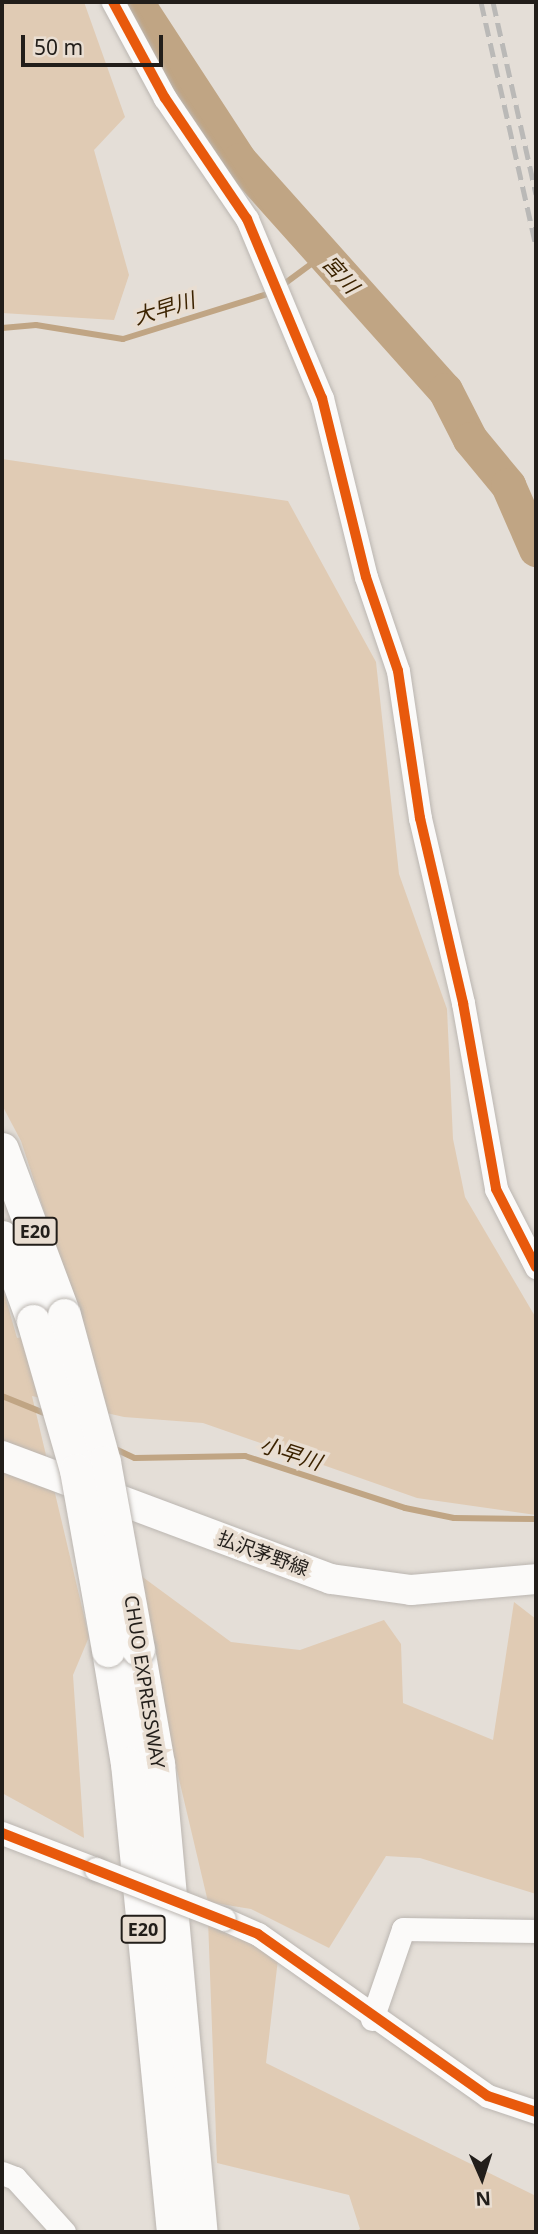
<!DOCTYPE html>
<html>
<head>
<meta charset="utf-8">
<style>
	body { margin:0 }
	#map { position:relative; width:538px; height:2234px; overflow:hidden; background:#e4ded7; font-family:"Noto Sans","Noto Sans JP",sans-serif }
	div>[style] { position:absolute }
	.green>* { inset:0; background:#e0cbb4 }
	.stream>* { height:6px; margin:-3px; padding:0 3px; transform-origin:3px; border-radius:3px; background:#c0a584 }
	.river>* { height:35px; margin:-17.5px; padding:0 17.5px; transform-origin:17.5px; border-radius:17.5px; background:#c0a584 }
	.roads { filter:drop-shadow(0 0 2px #bbb6b1) drop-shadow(0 0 2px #bbb6b1) }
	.minor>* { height:23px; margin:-11.5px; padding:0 11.5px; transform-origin:11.5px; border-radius:11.5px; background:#fbfaf9 }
	.major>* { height:30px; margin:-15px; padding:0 15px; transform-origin:15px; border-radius:15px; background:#fbfaf9 }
	.highway>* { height:33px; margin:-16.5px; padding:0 16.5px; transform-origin:16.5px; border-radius:16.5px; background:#fbfaf9 }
	.rail>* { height:5px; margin-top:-2.5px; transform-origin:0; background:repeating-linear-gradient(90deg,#bab9b7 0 14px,transparent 0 21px) }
	.bridges { filter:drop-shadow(0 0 2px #bbb6b1) drop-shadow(0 0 2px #bbb6b1) }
	.minor-bridge>* { height:23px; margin:-11.5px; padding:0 11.5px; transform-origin:11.5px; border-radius:11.5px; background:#fbfaf9 }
	.highway-bridge>* { height:33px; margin:-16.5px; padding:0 16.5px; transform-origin:16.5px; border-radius:16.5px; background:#fbfaf9 }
	.cycleway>* { height:10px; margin:-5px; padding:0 5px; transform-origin:5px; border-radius:5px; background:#e8590c }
	span { translate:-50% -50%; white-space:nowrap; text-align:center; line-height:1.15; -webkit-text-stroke:7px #e9ded2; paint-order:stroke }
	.shield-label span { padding:2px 5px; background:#e9ded2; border:2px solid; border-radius:5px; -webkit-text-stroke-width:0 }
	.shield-label { font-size:18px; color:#221e1a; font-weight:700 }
	.street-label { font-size:19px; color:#221e1a }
	.water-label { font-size:21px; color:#3c2300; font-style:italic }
	.frame { position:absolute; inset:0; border:4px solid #221e1a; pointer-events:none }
	.north { position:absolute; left:447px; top:2143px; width:70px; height:70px; -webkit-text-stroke:5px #e9ded2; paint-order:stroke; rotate:177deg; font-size:19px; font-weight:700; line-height:28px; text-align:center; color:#221e1a }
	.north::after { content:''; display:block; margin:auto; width:24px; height:32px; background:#221e1a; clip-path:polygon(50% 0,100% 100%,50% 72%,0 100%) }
	.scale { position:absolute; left:21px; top:35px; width:142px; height:32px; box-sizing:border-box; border:4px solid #221e1a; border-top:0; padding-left:9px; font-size:21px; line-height:24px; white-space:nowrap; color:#221e1a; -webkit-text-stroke:5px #e9ded2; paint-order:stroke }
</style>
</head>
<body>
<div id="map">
	<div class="green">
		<i style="clip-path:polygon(2px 2px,84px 2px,125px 117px,94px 150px,129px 275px,114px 320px,2px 313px)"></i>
		<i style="clip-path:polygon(2px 459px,288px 501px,376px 662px,399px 874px,447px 1009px,453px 1139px,465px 1197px,536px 1318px,536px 1515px,417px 1498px,203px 1423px,124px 1417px,32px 1396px,89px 1637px,73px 1675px,84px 1838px,2px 1793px,2px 1285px,17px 1338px,82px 1327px,21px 1141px,2px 1105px)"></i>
		<i style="clip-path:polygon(129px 1567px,231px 1642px,300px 1650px,384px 1620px,401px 1644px,403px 1703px,493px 1740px,514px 1602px,536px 1619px,536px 1894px,420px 1858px,386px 1856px,329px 1948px,251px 1909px,208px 1902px)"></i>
		<i style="clip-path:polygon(208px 1920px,278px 1959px,266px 2063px,536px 2196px,536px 2232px,355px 2232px,360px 2229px,349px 2195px,217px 2163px)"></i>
	</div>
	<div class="stream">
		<i style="left:280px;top:287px;width:52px;rotate:-36.4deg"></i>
		<i style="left:2px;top:328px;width:34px;rotate:-5deg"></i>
		<i style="left:36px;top:325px;width:88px;rotate:9.1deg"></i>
		<i style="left:123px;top:339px;width:155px;rotate:-17.3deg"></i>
		<i style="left:2px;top:1396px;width:51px;rotate:22deg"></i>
		<i style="left:111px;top:1447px;width:26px;rotate:25deg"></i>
		<i style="left:135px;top:1458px;width:110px;rotate:-1deg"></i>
		<i style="left:245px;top:1456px;width:168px;rotate:18deg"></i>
		<i style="left:405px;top:1508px;width:50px;rotate:11.5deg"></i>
		<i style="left:454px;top:1518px;width:82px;rotate:0.7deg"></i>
	</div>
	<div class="river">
		<i style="left:136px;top:2px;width:189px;rotate:56.9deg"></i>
		<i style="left:239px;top:160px;width:309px;rotate:48.2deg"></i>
		<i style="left:445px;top:390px;width:55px;rotate:63deg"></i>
		<i style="left:470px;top:439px;width:60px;rotate:50.4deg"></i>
		<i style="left:508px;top:485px;width:70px;rotate:66.4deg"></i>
	</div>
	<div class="roads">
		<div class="minor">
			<i style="left:113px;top:2px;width:109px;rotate:61.6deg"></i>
			<i style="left:165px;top:98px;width:146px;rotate:55.9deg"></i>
			<i style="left:247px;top:219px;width:194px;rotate:67.3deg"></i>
			<i style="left:322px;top:398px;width:184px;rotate:76.2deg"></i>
			<i style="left:366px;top:577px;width:99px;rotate:71.2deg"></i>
			<i style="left:398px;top:671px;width:149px;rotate:81.5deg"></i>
			<i style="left:420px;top:818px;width:190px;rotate:76.9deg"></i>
			<i style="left:463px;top:1003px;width:189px;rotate:79.9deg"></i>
			<i style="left:496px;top:1189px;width:88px;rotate:62.9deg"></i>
			<i style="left:2px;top:1833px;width:101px;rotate:21deg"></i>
			<i style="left:224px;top:1919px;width:37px;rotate:24deg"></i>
			<i style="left:258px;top:1934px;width:281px;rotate:35.2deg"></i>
			<i style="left:488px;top:2096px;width:51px;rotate:18.4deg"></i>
			<i style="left:372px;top:2019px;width:95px;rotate:-71deg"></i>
			<i style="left:403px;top:1929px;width:133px;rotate:0.9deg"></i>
			<i style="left:2px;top:2173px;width:14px;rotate:21deg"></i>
			<i style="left:15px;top:2178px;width:73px;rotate:47.8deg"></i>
		</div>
		<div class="major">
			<i style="left:2px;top:1456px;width:351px;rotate:20.5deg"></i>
			<i style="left:331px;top:1579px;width:81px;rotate:7.8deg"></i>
			<i style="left:411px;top:1590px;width:125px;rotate:-5deg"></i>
		</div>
		<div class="highway">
			<i style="left:2px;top:1149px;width:177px;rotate:69.5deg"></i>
			<i style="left:2px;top:1237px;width:90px;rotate:69.7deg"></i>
			<i style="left:138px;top:1649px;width:117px;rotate:80.1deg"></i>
			<i style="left:158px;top:1764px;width:470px;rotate:84.8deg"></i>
			<i style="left:108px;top:1650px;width:115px;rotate:80.5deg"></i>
			<i style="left:127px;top:1763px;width:471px;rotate:84.4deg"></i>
		</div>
	</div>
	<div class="rail">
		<i style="left:481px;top:2px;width:251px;rotate:77.3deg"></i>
		<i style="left:493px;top:2px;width:197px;rotate:77.4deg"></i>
	</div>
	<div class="bridges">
		<div class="minor-bridge">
			<i style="left:96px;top:1869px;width:137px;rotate:21.3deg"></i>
		</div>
		<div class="highway-bridge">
			<i style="left:64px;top:1315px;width:152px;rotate:74.8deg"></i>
			<i style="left:104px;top:1462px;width:190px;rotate:79.7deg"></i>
			<i style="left:33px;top:1321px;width:155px;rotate:73.9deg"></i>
			<i style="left:76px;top:1470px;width:183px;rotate:79.9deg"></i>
		</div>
	</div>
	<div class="cycleway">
		<i style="left:113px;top:2px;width:109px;rotate:61.6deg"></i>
		<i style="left:165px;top:98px;width:146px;rotate:55.9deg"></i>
		<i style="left:247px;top:219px;width:194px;rotate:67.3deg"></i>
		<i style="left:322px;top:398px;width:184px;rotate:76.2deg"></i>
		<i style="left:366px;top:577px;width:99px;rotate:71.2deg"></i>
		<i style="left:398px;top:671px;width:149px;rotate:81.5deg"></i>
		<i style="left:420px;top:818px;width:190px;rotate:76.9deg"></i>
		<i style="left:463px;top:1003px;width:189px;rotate:79.9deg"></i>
		<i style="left:496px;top:1189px;width:88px;rotate:62.9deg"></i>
		<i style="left:2px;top:1833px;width:275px;rotate:21.5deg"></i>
		<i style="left:258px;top:1934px;width:281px;rotate:35.2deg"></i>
		<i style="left:488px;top:2096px;width:51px;rotate:18.4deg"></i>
	</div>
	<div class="shield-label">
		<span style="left:35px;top:1231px">E20</span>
		<span style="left:143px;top:1929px">E20</span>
	</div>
	<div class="street-label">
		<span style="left:263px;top:1554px;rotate:20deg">払沢茅野線</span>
		<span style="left:144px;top:1682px;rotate:81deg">CHUO EXPRESSWAY</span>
	</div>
	<div class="water-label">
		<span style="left:341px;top:274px;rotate:48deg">宮川</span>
		<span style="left:164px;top:308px;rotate:-17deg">大早川</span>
		<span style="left:291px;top:1453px;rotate:18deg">小早川</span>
	</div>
	<div class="frame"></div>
	<div class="north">N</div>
	<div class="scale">50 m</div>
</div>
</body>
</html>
